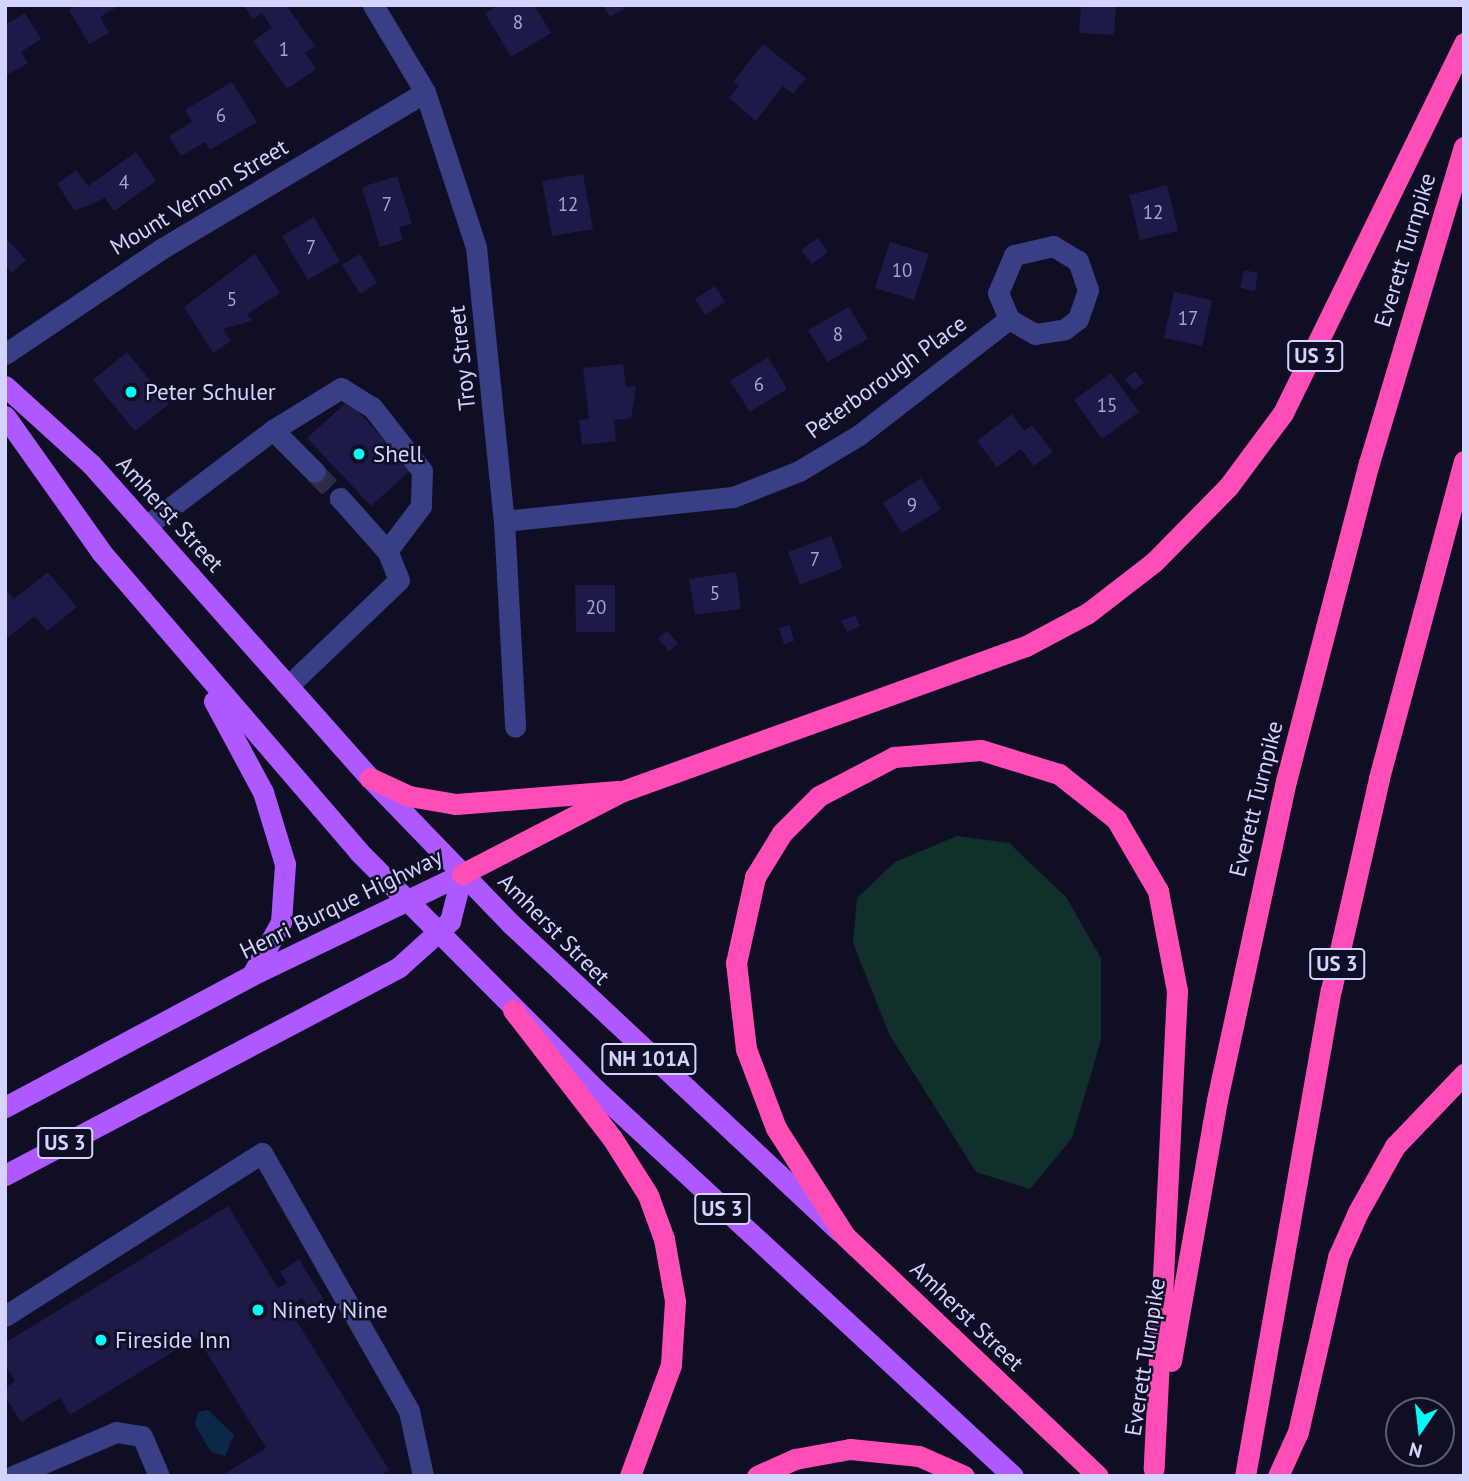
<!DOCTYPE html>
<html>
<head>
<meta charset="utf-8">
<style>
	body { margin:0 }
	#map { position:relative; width:1469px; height:1481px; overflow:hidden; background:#0f0e25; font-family:"PT Sans",sans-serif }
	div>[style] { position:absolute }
	.green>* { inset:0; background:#112f2b }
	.water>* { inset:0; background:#0b2848 }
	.building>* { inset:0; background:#1d1a47 }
	.minor-tunnel>* { height:21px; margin-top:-10.5px; transform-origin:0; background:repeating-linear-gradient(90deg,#2c2c46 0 21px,transparent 0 31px) }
	.minor>* { height:21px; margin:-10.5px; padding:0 10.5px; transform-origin:10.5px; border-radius:10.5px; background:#383f85 }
	.major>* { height:21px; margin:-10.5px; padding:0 10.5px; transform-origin:10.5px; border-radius:10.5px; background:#ad59ff }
	.highway>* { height:21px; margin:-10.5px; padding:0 10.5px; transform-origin:10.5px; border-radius:10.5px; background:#ff4db8 }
	.dots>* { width:19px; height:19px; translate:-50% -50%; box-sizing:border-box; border:4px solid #0f0e25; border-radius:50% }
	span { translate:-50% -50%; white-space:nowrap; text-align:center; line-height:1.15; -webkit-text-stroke:5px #0f0e25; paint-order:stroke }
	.number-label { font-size:19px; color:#a5a5d1 }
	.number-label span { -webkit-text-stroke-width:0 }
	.shield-label span { padding:2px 5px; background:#0f0e25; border:2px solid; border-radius:5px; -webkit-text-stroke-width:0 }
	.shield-label { font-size:21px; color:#d2d3ff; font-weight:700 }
	.street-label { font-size:23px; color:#d2d3ff }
	.poi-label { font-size:23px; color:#d2d3ff }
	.left { translate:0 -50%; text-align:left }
	.frame { position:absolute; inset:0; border:7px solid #d2d3ff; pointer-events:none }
	.north { position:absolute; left:1385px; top:1397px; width:70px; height:70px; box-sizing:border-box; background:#0f0e25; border:2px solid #5d5d7c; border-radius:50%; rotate:194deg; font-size:19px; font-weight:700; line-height:28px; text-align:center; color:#d2d3ff }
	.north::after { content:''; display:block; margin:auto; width:24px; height:32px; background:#00fdf8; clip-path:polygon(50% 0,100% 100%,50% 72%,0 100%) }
</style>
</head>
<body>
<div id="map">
	<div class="green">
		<i style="clip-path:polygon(957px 836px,1009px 843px,1066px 897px,1101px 958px,1101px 1040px,1072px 1138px,1030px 1189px,976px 1172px,889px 1034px,853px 943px,857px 898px,895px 862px)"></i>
	</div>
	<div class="water">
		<i style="clip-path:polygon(208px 1410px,234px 1435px,225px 1456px,211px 1452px,195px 1425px,198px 1412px)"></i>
	</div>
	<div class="building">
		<i style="clip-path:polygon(77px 5px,120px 5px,100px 17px,109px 33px,89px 44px,69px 10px)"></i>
		<i style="clip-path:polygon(243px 5px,286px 5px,315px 46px,305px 53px,316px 69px,287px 89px,253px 41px,272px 28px,262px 13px,253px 19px)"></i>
		<i style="clip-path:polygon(499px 5px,534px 5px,551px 33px,511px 57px,485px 13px)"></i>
		<i style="clip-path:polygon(603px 5px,622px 5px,624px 9px,610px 17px)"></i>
		<i style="clip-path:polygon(1081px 5px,1116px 5px,1114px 35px,1079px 33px)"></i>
		<i style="clip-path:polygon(25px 13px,41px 39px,21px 52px,28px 63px,5px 76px,5px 25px)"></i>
		<i style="clip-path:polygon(763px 44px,806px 78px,793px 94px,783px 86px,756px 121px,729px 98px,739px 86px,733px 82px)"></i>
		<i style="clip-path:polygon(232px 82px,257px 122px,210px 150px,205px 142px,181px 156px,169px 136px,192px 122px,185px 110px)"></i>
		<i style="clip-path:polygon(136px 152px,156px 181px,114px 211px,105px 198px,75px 211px,57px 184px,76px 170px,88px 186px)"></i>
		<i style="clip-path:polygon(583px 174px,593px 229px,552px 236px,542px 181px)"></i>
		<i style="clip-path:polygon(397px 176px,412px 224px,399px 227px,403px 240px,380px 247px,362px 187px)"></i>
		<i style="clip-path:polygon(1167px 185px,1178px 231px,1140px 240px,1129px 195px)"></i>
		<i style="clip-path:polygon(314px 217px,340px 261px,308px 280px,282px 236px)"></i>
		<i style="clip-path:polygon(5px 237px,26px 260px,12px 273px,5px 265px)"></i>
		<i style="clip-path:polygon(818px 238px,828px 252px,812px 264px,801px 250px)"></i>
		<i style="clip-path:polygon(890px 242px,929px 254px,914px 300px,875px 288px)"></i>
		<i style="clip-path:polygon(255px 254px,280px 293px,247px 314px,252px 321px,223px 329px,231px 341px,213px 353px,184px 307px)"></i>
		<i style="clip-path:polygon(360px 254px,377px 283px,360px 294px,342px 265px)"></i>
		<i style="clip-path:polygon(1244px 270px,1258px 273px,1255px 291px,1240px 288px)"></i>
		<i style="clip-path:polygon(715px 286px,725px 302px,705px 315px,695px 299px)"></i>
		<i style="clip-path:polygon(1174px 292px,1212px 300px,1202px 346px,1164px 338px)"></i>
		<i style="clip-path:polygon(849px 307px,868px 339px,827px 362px,808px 330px)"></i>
		<i style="clip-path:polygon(127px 352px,169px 404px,135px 431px,93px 380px)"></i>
		<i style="clip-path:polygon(768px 357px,787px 389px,750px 412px,730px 381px)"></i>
		<i style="clip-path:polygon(623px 364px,626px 387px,636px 386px,631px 418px,614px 420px,616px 441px,582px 445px,579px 420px,589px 419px,583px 368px)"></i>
		<i style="clip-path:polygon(1135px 371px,1144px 383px,1134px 390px,1125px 379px)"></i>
		<i style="clip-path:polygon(1111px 373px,1139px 412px,1102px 439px,1074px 400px)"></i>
		<i style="clip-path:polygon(348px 401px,412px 469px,371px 506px,307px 438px)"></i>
		<i style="clip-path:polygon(1012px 414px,1024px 431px,1032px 425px,1053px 452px,1034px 466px,1021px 449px,997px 467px,977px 441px)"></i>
		<i style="clip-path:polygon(921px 478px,941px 509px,902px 533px,883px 503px)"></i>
		<i style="clip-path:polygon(831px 536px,843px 568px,800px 585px,788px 552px)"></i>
		<i style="clip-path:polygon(48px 572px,77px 607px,47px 631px,35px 616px,5px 640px,5px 589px,14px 599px)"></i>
		<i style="clip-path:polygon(736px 572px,741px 609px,695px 615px,689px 579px)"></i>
		<i style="clip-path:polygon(575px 585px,615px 585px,615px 632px,576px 632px)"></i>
		<i style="clip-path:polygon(855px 615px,860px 626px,847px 632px,841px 621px)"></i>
		<i style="clip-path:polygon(790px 625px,794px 641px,784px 644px,779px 628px)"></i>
		<i style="clip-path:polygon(667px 631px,678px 643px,669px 651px,658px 638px)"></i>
		<i style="clip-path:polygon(228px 1206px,278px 1288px,287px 1283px,280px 1272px,299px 1259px,324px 1300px,309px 1309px,302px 1298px,288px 1307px,389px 1470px,380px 1476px,221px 1476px,266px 1448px,197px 1337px,70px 1415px,60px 1398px,21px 1422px,5px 1397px,5px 1388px,15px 1381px,5px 1365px,5px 1343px)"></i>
	</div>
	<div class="minor-tunnel">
		<i style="left:315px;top:472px;width:36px;rotate:46deg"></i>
	</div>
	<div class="minor">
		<i style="left:373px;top:5px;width:101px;rotate:59.1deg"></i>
		<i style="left:425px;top:92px;width:163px;rotate:71.8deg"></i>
		<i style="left:476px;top:247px;width:275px;rotate:84.2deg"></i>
		<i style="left:504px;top:521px;width:206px;rotate:86.9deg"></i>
		<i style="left:5px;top:354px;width:188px;rotate:-33.9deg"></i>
		<i style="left:161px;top:249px;width:307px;rotate:-30.7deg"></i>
		<i style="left:273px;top:430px;width:80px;rotate:-31.7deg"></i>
		<i style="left:341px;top:388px;width:36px;rotate:32deg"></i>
		<i style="left:372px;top:407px;width:81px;rotate:52deg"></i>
		<i style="left:422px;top:471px;width:35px;rotate:92deg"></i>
		<i style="left:421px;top:506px;width:56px;rotate:127.1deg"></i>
		<i style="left:504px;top:521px;width:230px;rotate:-6deg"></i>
		<i style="left:733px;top:497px;width:71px;rotate:-21.5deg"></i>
		<i style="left:799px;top:471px;width:70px;rotate:-31deg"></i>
		<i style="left:859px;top:435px;width:190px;rotate:-37.7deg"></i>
		<i style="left:1009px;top:319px;width:30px;rotate:30deg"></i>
		<i style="left:1035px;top:334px;width:30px;rotate:-9deg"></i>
		<i style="left:1065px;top:329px;width:16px;rotate:-38deg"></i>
		<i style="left:1078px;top:319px;width:31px;rotate:-71deg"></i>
		<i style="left:1088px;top:290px;width:31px;rotate:-109deg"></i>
		<i style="left:1078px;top:261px;width:29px;rotate:-149deg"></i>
		<i style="left:1053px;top:246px;width:40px;rotate:167deg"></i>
		<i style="left:1014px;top:255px;width:41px;rotate:112.8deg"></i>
		<i style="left:998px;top:293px;width:28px;rotate:67deg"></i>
		<i style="left:146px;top:526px;width:159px;rotate:-37.1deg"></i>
		<i style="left:273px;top:430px;width:59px;rotate:45deg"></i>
		<i style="left:288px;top:686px;width:153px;rotate:-43.7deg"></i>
		<i style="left:399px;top:580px;width:31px;rotate:-112deg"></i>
		<i style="left:387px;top:551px;width:71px;rotate:-131.6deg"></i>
		<i style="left:5px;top:1316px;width:304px;rotate:-32.4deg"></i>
		<i style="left:262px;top:1153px;width:297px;rotate:60.3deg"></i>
		<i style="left:409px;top:1411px;width:66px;rotate:77.8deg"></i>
		<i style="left:13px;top:1476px;width:112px;rotate:-23.1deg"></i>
		<i style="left:116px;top:1432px;width:26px;rotate:9deg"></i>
		<i style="left:142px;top:1436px;width:43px;rotate:67deg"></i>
	</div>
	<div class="major">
		<i style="left:5px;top:386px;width:116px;rotate:42.2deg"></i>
		<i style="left:91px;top:464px;width:420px;rotate:48.4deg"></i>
		<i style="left:370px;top:778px;width:202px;rotate:46deg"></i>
		<i style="left:510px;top:923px;width:452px;rotate:43.1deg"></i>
		<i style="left:5px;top:416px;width:168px;rotate:54.7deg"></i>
		<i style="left:102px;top:553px;width:394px;rotate:49.3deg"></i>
		<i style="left:359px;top:852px;width:333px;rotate:45.1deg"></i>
		<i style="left:594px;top:1088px;width:571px;rotate:42.8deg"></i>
		<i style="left:214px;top:701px;width:103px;rotate:61.7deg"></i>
		<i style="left:263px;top:792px;width:75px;rotate:73deg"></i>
		<i style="left:285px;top:864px;width:58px;rotate:93.9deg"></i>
		<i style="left:281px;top:922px;width:58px;rotate:118.8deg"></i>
		<i style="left:5px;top:1107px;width:280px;rotate:-28.1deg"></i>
		<i style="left:252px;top:975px;width:233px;rotate:-25.7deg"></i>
		<i style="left:5px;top:1175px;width:446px;rotate:-27.8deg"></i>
		<i style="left:399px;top:967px;width:69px;rotate:-42deg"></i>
		<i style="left:450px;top:921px;width:49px;rotate:-75.7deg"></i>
	</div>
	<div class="highway">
		<i style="left:370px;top:778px;width:43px;rotate:24.8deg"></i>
		<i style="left:409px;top:796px;width:48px;rotate:9.7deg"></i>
		<i style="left:456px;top:804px;width:162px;rotate:-4.6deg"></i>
		<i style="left:462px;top:874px;width:181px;rotate:-27.3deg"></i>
		<i style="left:623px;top:791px;width:428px;rotate:-19.8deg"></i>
		<i style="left:1026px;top:646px;width:70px;rotate:-28deg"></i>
		<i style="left:1088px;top:613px;width:83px;rotate:-37.7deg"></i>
		<i style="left:1154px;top:562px;width:105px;rotate:-45.4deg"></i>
		<i style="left:1228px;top:487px;width:92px;rotate:-53.4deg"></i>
		<i style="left:1283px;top:413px;width:412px;rotate:-63.9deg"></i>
		<i style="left:513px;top:1010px;width:162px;rotate:52.3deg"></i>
		<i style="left:612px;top:1138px;width:67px;rotate:57.7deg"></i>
		<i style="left:648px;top:1195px;width:47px;rotate:70deg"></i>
		<i style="left:664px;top:1239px;width:63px;rotate:79.9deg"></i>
		<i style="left:675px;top:1301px;width:64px;rotate:93.6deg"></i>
		<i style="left:671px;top:1365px;width:118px;rotate:110.3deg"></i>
		<i style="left:1171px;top:1361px;width:265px;rotate:-80deg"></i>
		<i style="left:1217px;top:1100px;width:326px;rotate:-77.8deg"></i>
		<i style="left:1286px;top:781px;width:329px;rotate:-75.4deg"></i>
		<i style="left:1369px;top:463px;width:330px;rotate:-73.3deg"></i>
		<i style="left:757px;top:1476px;width:42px;rotate:-24.1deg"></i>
		<i style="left:795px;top:1459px;width:56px;rotate:-10.3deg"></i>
		<i style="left:850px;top:1449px;width:69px;rotate:5.8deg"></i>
		<i style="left:919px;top:1456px;width:49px;rotate:24deg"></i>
		<i style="left:1098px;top:1476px;width:349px;rotate:-136.5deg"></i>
		<i style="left:845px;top:1236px;width:128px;rotate:-122.6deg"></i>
		<i style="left:776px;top:1128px;width:85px;rotate:-110.8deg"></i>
		<i style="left:746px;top:1049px;width:87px;rotate:-96.6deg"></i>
		<i style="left:736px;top:963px;width:88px;rotate:-77.5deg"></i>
		<i style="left:755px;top:877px;width:52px;rotate:-58.5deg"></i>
		<i style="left:782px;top:833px;width:52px;rotate:-45deg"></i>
		<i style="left:819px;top:796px;width:85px;rotate:-27.5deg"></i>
		<i style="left:894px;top:757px;width:87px;rotate:-4.6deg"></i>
		<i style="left:981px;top:750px;width:82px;rotate:17.1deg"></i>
		<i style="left:1059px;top:774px;width:73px;rotate:38.3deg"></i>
		<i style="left:1116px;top:819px;width:83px;rotate:59.7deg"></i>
		<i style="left:1158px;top:891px;width:102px;rotate:79.2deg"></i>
		<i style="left:1177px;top:991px;width:478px;rotate:92.8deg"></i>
		<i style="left:1245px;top:1476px;width:494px;rotate:-80deg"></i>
		<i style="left:1331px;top:990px;width:217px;rotate:-77.2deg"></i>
		<i style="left:1379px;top:778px;width:328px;rotate:-75deg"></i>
		<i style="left:1278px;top:1476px;width:48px;rotate:-65.6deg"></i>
		<i style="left:1298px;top:1432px;width:180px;rotate:-77.1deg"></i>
		<i style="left:1338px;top:1257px;width:49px;rotate:-66deg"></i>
		<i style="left:1358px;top:1212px;width:76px;rotate:-60.7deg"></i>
		<i style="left:1395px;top:1146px;width:100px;rotate:-46.2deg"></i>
	</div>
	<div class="dots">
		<i style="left:131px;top:392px;background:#00fdf8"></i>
		<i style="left:359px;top:454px;background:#00fdf8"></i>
		<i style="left:258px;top:1310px;background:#00fdf8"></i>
		<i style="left:101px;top:1340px;background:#00fdf8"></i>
	</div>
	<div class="number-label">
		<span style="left:518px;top:23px">8</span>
		<span style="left:284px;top:50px">1</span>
		<span style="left:221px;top:116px">6</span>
		<span style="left:124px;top:183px">4</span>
		<span style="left:387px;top:205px">7</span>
		<span style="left:568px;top:205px">12</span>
		<span style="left:1153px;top:213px">12</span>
		<span style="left:311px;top:248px">7</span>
		<span style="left:902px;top:271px">10</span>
		<span style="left:232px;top:300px">5</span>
		<span style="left:1188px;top:319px">17</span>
		<span style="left:838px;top:335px">8</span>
		<span style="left:759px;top:385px">6</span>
		<span style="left:1107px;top:406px">15</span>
		<span style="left:912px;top:506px">9</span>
		<span style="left:815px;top:560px">7</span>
		<span style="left:715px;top:594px">5</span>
		<span style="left:596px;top:608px">20</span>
	</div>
	<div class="shield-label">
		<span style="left:1315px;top:356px">US 3</span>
		<span style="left:1337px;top:964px">US 3</span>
		<span style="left:649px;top:1059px">NH 101A</span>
		<span style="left:65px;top:1143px">US 3</span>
		<span style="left:722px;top:1209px">US 3</span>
	</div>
	<div class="street-label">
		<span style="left:199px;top:197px;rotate:-31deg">Mount Vernon Street</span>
		<span style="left:1405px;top:250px;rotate:-73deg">Everett Turnpike</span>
		<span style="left:462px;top:358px;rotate:-96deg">Troy Street</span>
		<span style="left:886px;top:377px;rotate:-36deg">Peterborough Place</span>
		<span style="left:170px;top:514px;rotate:48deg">Amherst Street</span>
		<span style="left:1256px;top:799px;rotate:-76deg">Everett Turnpike</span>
		<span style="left:341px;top:904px;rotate:-26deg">Henri Burque Highway</span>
		<span style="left:554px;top:929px;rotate:45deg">Amherst Street</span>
		<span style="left:967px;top:1316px;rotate:44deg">Amherst Street</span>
		<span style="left:1145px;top:1357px;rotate:-81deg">Everett Turnpike</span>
	</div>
	<div class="poi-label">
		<span class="left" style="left:145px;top:392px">Peter Schuler</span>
		<span class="left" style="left:373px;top:454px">Shell</span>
		<span class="left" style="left:272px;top:1310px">Ninety Nine</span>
		<span class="left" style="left:115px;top:1340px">Fireside Inn</span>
	</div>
	<div class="frame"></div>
	<div class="north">N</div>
</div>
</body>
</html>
